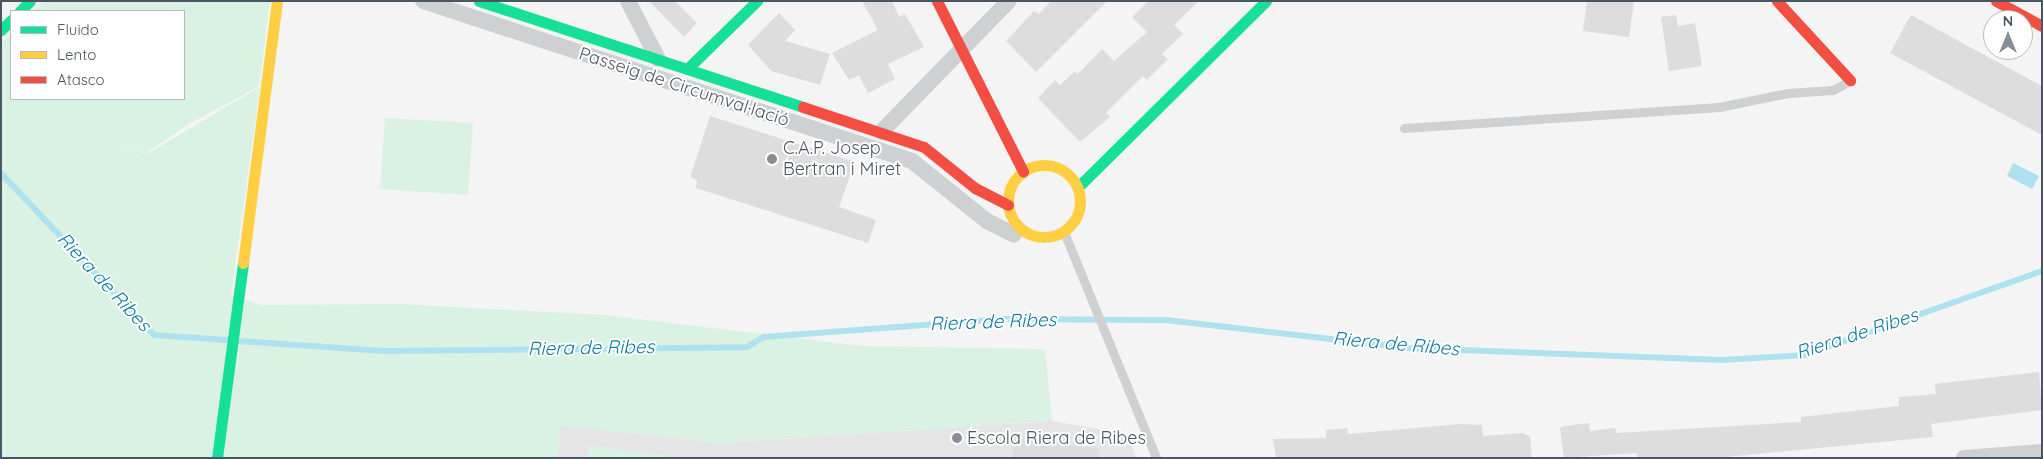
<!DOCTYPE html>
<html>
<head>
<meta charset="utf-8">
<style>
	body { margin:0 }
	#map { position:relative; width:2043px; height:459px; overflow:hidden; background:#f4f4f4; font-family:Quicksand,sans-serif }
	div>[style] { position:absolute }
	.education>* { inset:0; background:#e6e5e6 }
	.green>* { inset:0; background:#d9f2e3 }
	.water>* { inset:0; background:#aee2f0 }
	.stream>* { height:5.5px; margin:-2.75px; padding:0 2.75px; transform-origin:2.75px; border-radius:2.75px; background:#aee2f0 }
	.building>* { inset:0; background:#ddddde }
	.lane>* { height:9px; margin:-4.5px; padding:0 4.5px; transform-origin:4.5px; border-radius:4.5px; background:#ced0d2 }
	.street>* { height:16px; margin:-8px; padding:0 8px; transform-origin:8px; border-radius:8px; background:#ced0d2 }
	.fast>* { height:11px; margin:-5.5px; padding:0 5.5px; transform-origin:5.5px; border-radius:5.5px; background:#16e098 }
	.slow>* { height:11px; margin:-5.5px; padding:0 5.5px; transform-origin:5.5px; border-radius:5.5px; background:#ffcf43 }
	.slow>.ring { margin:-5.5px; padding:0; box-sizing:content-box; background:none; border:11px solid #ffcf43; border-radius:50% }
	.jam>* { height:11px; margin:-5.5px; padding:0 5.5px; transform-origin:5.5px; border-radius:5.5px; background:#f24e42 }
	.dots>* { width:14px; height:14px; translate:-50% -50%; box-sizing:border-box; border:2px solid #fff; border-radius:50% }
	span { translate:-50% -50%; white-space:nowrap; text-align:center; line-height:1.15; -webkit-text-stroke:4px #fff; paint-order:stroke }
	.street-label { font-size:18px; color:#4a5661 }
	.poi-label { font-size:18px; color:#4a5661 }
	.left { translate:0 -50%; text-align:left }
	.water-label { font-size:19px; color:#0c7c9b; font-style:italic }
	.frame { position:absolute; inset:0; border:2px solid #4a5661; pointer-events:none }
	.legend { position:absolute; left:10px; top:10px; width:175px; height:90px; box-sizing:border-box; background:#fff; border:1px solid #b7bbc0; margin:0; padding:6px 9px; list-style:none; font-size:15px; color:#4a5661 }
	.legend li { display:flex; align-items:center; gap:10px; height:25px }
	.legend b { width:25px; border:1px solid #b7bbc0 }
	.north { position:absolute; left:1983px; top:10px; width:50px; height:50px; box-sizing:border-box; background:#fff; border:1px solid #b7bbc0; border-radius:50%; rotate:0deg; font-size:14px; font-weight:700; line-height:20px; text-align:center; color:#4a5661 }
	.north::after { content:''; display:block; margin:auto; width:18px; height:22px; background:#868d94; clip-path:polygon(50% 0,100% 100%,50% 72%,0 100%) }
</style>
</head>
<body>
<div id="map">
	<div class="education">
		<i style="clip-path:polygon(1052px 421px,1127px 434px,1137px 458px,557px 458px,560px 425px,721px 443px)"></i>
	</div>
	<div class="green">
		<i style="clip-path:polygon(44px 1px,270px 1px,259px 86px,189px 124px,146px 153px,112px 145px,147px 154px,260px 87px,231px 295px,261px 305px,400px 304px,604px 315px,862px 346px,1045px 349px,1052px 421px,721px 443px,560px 425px,557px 458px,1px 458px,1px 43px,11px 33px,11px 99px,184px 99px,184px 11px,33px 11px)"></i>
		<i style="clip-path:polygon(385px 118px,473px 123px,468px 195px,380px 189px)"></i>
		<i style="clip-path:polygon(588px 445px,673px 457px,587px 458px)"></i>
	</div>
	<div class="water">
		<i style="clip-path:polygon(2013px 163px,2039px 176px,2032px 189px,2007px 176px)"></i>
	</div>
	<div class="stream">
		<i style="left:1px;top:173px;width:223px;rotate:46.6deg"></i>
		<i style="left:154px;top:335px;width:72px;rotate:4deg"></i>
		<i style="left:238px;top:341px;width:146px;rotate:3.9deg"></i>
		<i style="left:384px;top:351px;width:363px;rotate:-0.6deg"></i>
		<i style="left:747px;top:347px;width:20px;rotate:-30deg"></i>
		<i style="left:764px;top:337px;width:240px;rotate:-4.3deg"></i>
		<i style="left:1003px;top:319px;width:163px;rotate:0.4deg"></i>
		<i style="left:1166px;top:320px;width:244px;rotate:6.6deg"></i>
		<i style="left:1408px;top:348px;width:314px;rotate:2.2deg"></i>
		<i style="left:1722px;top:360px;width:83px;rotate:-3.4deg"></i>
		<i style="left:1805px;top:355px;width:251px;rotate:-19.5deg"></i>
	</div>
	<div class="building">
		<i style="clip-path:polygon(649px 1px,675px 1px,697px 23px,684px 37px)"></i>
		<i style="clip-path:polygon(862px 1px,892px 1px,899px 17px,905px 14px,924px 47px,888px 64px,895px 79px,868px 93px,859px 75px,849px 80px,832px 53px,878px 30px)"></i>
		<i style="clip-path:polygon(1051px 1px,1107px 1px,1036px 72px,1006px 41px,1034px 11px,1039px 14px)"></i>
		<i style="clip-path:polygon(1148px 1px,1199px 1px,1174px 25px,1183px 34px,1162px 54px,1168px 59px,1147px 80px,1143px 76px,1106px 113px,1110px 117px,1080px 142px,1038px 98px,1055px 80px,1060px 85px,1075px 71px,1078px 74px,1102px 49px,1114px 61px,1147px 32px,1132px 17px)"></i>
		<i style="clip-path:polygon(1587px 1px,1634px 1px,1629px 37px,1583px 31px)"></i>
		<i style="clip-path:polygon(779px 13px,795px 30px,785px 41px,830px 54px,820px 85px,771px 71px,748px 45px)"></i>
		<i style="clip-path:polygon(1676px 15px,1678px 26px,1695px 23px,1702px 66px,1669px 71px,1661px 17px)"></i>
		<i style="clip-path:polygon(1911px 15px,2042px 86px,2042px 135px,1890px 53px)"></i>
		<i style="clip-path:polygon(710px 116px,855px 162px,839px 207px,876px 220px,868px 243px,696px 188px,697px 180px,690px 177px)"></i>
		<i style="clip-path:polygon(2039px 372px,2042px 410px,1931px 424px,1933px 437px,1716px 458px,1638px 458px,1637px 453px,1564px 458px,1560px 428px,1564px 426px,1589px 423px,1590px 431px,1615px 428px,1616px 433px,1801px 422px,1801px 417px,1899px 406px,1899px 397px,1936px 394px,1935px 384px)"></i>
		<i style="clip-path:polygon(1460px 424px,1482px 425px,1483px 436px,1523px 433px,1530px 437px,1532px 458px,1276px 458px,1273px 439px,1326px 438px,1326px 430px,1347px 428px,1348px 434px)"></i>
		<i style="clip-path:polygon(1015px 438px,1099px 449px,1098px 458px,1012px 458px)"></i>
	</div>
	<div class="lane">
		<i style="left:1404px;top:128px;width:316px;rotate:-3.8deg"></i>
		<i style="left:1719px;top:107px;width:70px;rotate:-11.5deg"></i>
		<i style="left:1788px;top:93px;width:45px;rotate:-3.8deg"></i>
		<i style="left:1833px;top:90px;width:18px;rotate:-29deg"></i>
		<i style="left:1064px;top:232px;width:244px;rotate:67.8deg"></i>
	</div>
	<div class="street">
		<i style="left:423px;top:1px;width:515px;rotate:18.12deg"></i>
		<i style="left:912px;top:161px;width:96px;rotate:38.7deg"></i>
		<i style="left:987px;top:221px;width:30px;rotate:27deg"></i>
		<i style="left:628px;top:1px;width:65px;rotate:62.7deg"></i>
		<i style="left:881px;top:132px;width:183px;rotate:-45.7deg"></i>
		<i style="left:1964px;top:458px;width:78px;rotate:-4.4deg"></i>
	</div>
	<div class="fast">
		<i style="left:479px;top:1px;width:341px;rotate:18.1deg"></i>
		<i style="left:20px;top:11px;width:14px;rotate:-45deg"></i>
		<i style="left:1px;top:30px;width:14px;rotate:-45deg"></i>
		<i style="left:687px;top:69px;width:98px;rotate:-44.2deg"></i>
		<i style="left:1079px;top:186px;width:263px;rotate:-44.7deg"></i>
		<i style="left:217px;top:458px;width:197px;rotate:-82.4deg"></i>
	</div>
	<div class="slow">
		<i class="ring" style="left:1008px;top:165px;width:61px;height:61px"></i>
		<i style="left:243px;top:263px;width:264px;rotate:-82.6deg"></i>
	</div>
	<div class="jam">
		<i style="left:937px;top:1px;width:191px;rotate:63.2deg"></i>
		<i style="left:1777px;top:1px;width:108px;rotate:47.3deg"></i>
		<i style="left:1996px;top:1px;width:52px;rotate:28.5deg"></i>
		<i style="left:803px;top:107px;width:127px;rotate:18.3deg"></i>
		<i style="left:924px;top:147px;width:65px;rotate:38.8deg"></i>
		<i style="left:975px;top:188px;width:37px;rotate:27deg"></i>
	</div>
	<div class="dots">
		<i style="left:772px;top:159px;background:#868d94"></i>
		<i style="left:957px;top:438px;background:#868d94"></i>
	</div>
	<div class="street-label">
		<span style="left:684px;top:87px;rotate:18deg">Passeig de Circumval·lació</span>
	</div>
	<div class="poi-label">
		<span class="left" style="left:783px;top:159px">C.A.P. Josep<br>Bertran i Miret</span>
		<span class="left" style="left:967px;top:438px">Escola Riera de Ribes</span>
	</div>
	<div class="water-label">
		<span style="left:104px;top:282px;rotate:47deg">Riera de Ribes</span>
		<span style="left:993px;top:322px;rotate:-2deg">Riera de Ribes</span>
		<span style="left:1857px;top:334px;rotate:-18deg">Riera de Ribes</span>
		<span style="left:1396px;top:344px;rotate:5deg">Riera de Ribes</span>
		<span style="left:591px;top:348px;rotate:-1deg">Riera de Ribes</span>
	</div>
	<div class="frame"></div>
	<ul class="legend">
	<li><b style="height:6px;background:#16e098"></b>Fluido</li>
	<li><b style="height:6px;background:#ffcf43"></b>Lento</li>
	<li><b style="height:6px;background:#f24e42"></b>Atasco</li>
	</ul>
	<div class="north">N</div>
</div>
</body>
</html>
